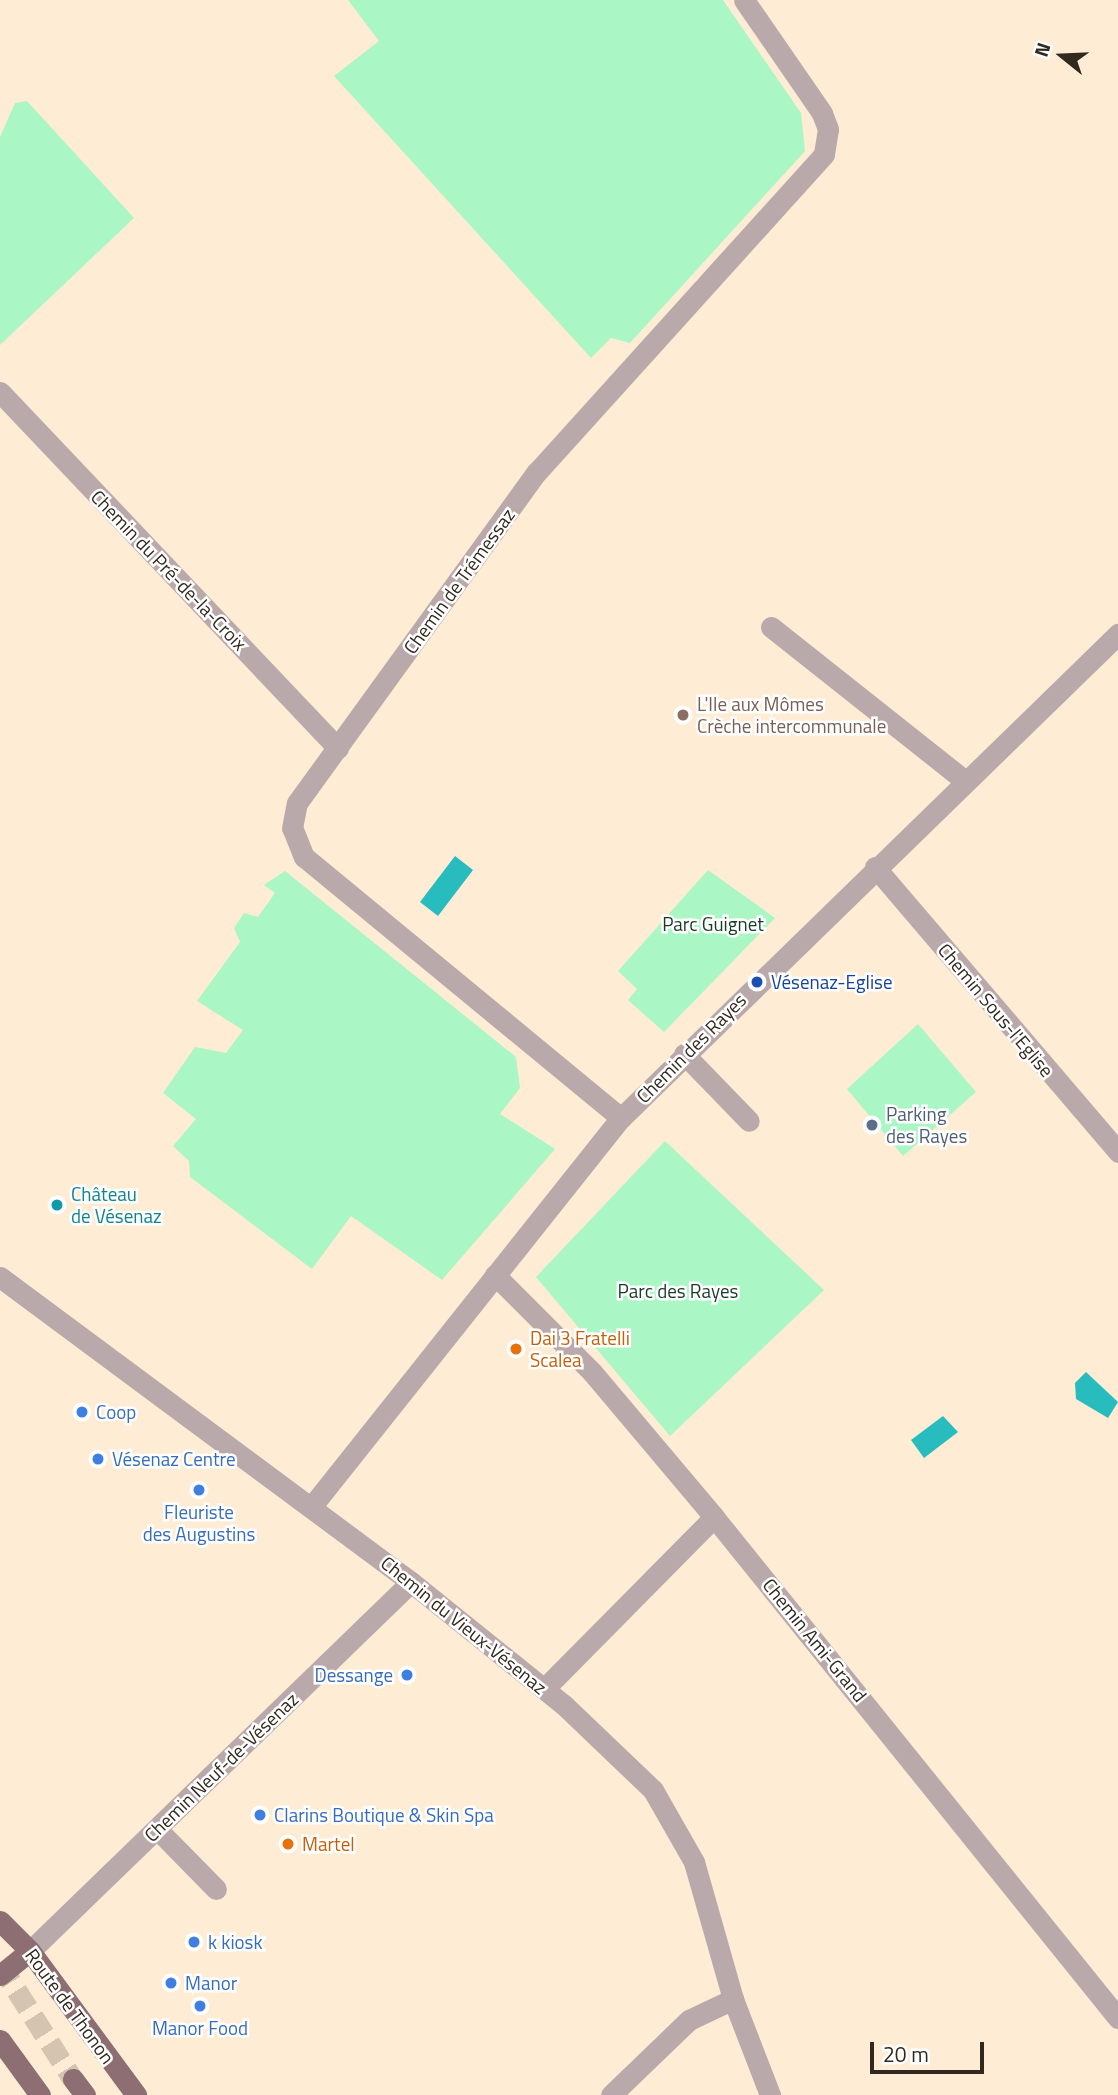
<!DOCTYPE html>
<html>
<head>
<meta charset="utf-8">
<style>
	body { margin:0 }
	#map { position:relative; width:1118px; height:2095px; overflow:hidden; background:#feecd4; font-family:"Titillium Web",sans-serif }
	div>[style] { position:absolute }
	.green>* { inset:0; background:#aaf6c4 }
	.water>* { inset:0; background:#28bcbf }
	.major-tunnel>* { height:21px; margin-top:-10.5px; transform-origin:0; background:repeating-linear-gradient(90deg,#d5c5b0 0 21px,transparent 0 31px) }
	.minor>* { height:21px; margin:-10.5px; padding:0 10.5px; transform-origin:10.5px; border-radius:10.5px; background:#baa9aa }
	.major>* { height:21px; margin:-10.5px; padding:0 10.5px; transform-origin:10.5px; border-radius:10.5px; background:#8d6e72 }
	.dots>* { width:19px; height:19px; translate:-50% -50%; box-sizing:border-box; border:4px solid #fff; border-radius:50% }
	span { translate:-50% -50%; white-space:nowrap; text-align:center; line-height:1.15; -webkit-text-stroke:5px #fff; paint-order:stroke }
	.street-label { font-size:19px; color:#31291e }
	.education-label { font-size:19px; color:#785e54 }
	.left { translate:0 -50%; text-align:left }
	.park-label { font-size:19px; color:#173c26 }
	.transit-label { font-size:19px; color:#164399 }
	.service-label { font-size:19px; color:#4e5e75 }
	.culture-label { font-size:19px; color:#0d838f }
	.food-label { font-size:19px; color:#c56008 }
	.shop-label { font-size:19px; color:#366cbe }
	.right { translate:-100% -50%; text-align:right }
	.north { position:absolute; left:1027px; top:21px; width:70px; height:70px; -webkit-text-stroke:5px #fff; paint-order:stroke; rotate:288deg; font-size:19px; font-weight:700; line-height:28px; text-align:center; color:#31291e }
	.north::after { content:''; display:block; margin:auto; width:24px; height:32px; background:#31291e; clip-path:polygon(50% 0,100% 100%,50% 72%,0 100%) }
	.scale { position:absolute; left:870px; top:2042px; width:114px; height:32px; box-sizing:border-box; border:4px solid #31291e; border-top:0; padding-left:9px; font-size:21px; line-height:24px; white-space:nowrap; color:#31291e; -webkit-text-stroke:5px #fff; paint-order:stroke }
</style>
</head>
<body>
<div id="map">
	<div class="green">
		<i style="clip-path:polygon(348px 0,723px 0,801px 113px,805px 151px,630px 343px,611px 338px,591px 358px,334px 76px,379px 41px)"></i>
		<i style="clip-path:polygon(27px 101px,134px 218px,0 345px,0 137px,15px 103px)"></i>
		<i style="clip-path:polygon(708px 870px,775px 918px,664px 1032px,628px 1000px,637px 989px,618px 971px)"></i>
		<i style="clip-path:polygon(285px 871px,516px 1057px,520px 1088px,500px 1114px,555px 1149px,442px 1280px,351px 1216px,312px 1269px,190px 1177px,189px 1161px,173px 1146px,196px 1119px,163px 1093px,195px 1047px,226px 1053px,243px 1030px,197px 1001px,240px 942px,234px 928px,244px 913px,258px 917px,275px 893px,264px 885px)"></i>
		<i style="clip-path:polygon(918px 1024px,976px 1092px,903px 1156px,847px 1089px)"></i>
		<i style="clip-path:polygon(665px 1141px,824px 1290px,670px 1436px,536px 1277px)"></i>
	</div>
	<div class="water">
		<i style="clip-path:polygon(455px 856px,473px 870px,438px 916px,420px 902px)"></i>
		<i style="clip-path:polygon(1086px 1372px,1118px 1402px,1108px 1418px,1076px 1399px,1075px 1383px)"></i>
		<i style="clip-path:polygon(943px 1416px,958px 1432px,924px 1458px,911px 1440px)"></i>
	</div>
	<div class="major-tunnel">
		<i style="left:0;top:1964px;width:136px;rotate:57.6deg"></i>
	</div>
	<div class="minor">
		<i style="left:0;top:392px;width:491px;rotate:46.5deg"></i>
		<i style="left:771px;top:627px;width:245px;rotate:38.4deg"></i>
		<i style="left:875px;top:867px;width:375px;rotate:49.5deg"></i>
		<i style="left:684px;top:1054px;width:93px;rotate:45.9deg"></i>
		<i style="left:621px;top:1118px;width:411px;rotate:-140.5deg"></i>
		<i style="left:304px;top:857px;width:31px;rotate:-112deg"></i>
		<i style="left:292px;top:828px;width:25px;rotate:-79deg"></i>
		<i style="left:297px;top:803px;width:409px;rotate:-54.1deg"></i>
		<i style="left:537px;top:472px;width:428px;rotate:-47.9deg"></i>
		<i style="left:824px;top:154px;width:25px;rotate:-81deg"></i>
		<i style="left:828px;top:129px;width:17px;rotate:-111deg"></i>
		<i style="left:822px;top:113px;width:137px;rotate:-124.6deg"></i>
		<i style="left:495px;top:1275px;width:137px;rotate:45deg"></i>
		<i style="left:592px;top:1372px;width:189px;rotate:49.9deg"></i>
		<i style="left:714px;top:1517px;width:644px;rotate:51.12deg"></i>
		<i style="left:0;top:1277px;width:512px;rotate:36.58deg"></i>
		<i style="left:411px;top:1582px;width:196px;rotate:38.8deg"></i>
		<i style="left:564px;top:1705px;width:123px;rotate:43.7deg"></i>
		<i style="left:653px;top:1790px;width:83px;rotate:60.3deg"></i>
		<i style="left:694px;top:1862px;width:142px;rotate:74.1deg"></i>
		<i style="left:733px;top:1999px;width:103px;rotate:68.9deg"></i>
		<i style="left:312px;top:1506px;width:496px;rotate:-51.5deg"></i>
		<i style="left:621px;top:1118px;width:694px;rotate:-44.24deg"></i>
		<i style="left:544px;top:1689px;width:242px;rotate:-45.3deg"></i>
		<i style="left:157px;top:1829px;width:84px;rotate:45.5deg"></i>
		<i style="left:30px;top:1951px;width:530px;rotate:-44.08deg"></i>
		<i style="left:611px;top:2095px;width:108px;rotate:-43.9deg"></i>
		<i style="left:689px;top:2020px;width:49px;rotate:-25.5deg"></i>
	</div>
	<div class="major">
		<i style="left:0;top:1921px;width:42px;rotate:45deg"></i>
		<i style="left:30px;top:1951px;width:179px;rotate:53.6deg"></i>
		<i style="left:0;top:1975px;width:38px;rotate:-39deg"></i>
		<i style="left:0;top:2040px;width:68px;rotate:54deg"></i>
		<i style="left:73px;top:2079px;width:20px;rotate:53deg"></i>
	</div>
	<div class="dots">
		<i style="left:683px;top:715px;background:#8d6e63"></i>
		<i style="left:757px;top:982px;background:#1a4fb4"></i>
		<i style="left:872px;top:1125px;background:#5c6f8a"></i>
		<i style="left:57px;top:1205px;background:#0f9aa8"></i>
		<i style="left:516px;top:1349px;background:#e8710a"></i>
		<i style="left:82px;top:1412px;background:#3f7fe0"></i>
		<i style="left:98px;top:1459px;background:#3f7fe0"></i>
		<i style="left:199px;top:1490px;background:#3f7fe0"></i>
		<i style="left:407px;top:1675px;background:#3f7fe0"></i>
		<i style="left:260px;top:1815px;background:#3f7fe0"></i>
		<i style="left:288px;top:1844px;background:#e8710a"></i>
		<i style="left:194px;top:1942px;background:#3f7fe0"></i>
		<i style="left:171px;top:1983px;background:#3f7fe0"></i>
		<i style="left:200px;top:2006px;background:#3f7fe0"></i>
	</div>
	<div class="street-label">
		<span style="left:169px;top:570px;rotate:46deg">Chemin du Pré-de-la-Croix</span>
		<span style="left:459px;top:581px;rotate:-54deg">Chemin de Trémessaz</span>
		<span style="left:996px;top:1010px;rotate:50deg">Chemin Sous-l'Eglise</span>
		<span style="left:691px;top:1048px;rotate:-45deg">Chemin des Rayes</span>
		<span style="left:464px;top:1625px;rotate:39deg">Chemin du Vieux-Vésenaz</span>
		<span style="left:815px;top:1640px;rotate:51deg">Chemin Ami-Grand</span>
		<span style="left:221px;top:1767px;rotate:-44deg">Chemin Neuf-de-Vésenaz</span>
		<span style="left:70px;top:2006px;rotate:54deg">Route de Thonon</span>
	</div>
	<div class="education-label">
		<span class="left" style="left:697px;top:715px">L'Ile aux Mômes<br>Crèche intercommunale</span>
	</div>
	<div class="park-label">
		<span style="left:713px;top:924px">Parc Guignet</span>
		<span style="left:678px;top:1291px">Parc des Rayes</span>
	</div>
	<div class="transit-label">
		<span class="left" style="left:771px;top:982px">Vésenaz-Eglise</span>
	</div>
	<div class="service-label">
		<span class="left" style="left:886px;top:1125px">Parking<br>des Rayes</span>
	</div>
	<div class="culture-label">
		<span class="left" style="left:71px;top:1205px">Château<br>de Vésenaz</span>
	</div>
	<div class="food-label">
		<span class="left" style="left:530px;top:1349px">Dai 3 Fratelli<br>Scalea</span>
		<span class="left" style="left:302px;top:1844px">Martel</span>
	</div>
	<div class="shop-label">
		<span class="left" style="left:96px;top:1412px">Coop</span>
		<span class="left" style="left:112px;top:1459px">Vésenaz Centre</span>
		<span style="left:199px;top:1523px">Fleuriste<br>des Augustins</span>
		<span class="right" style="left:393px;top:1675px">Dessange</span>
		<span class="left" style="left:274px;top:1815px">Clarins Boutique &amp; Skin Spa</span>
		<span class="left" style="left:208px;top:1942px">k kiosk</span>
		<span class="left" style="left:185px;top:1983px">Manor</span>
		<span style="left:200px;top:2028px">Manor Food</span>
	</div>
	<div class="north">N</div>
	<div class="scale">20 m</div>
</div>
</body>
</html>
